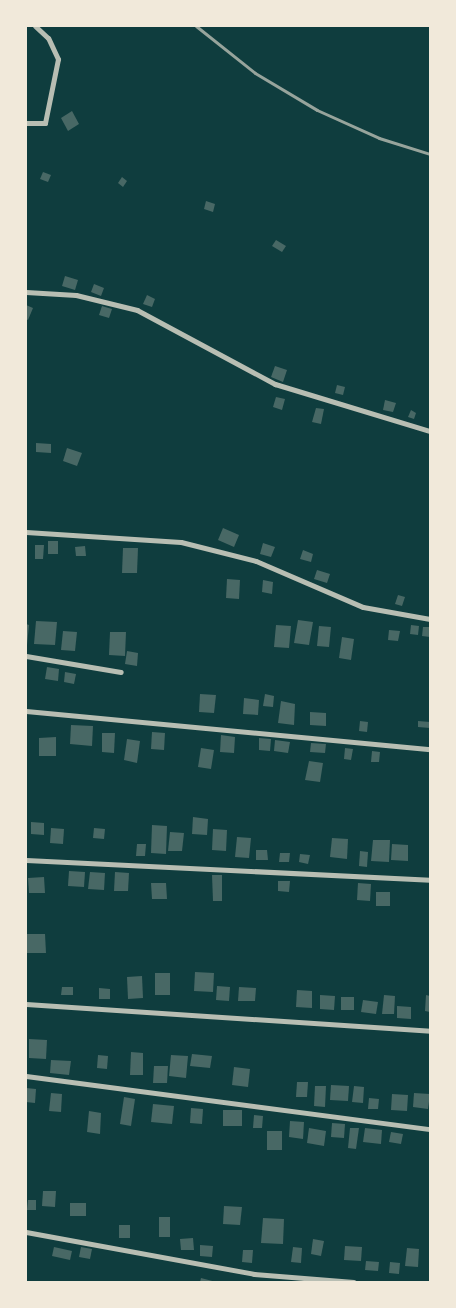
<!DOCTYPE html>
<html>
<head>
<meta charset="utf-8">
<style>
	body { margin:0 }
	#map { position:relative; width:456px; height:1308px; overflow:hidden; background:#0f3d3e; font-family:Overpass,sans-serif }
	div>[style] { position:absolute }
	.building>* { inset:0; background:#486865 }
	.minor>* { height:5px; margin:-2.5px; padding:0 2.5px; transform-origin:2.5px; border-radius:2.5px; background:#b8beb3 }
	.rail>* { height:3px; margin:-1.5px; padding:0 1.5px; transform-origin:1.5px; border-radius:1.5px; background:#97a49c }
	span { translate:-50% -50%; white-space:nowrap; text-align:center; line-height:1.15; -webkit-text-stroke:4.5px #f1e9da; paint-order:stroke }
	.frame { position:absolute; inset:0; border:27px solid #f1e9da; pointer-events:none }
</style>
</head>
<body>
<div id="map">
	<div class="building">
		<i style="clip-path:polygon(72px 111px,79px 124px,68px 131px,61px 118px)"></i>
		<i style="clip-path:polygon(43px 172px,51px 175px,48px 182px,40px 179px)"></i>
		<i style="clip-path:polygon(122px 177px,127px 181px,123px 187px,118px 183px)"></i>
		<i style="clip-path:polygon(206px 201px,215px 204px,213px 212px,204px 209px)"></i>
		<i style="clip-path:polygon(276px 240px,286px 246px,282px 252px,272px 246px)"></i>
		<i style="clip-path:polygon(65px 276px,78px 280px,75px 290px,62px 286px)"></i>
		<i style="clip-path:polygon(94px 284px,104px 288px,101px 296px,91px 292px)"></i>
		<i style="clip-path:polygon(147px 295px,155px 299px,152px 307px,143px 304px)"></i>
		<i style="clip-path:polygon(26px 305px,33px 308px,28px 320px,26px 319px)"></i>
		<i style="clip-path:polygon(102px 306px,112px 309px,109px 318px,99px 315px)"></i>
		<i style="clip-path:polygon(275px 366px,287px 370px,283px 382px,271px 377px)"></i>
		<i style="clip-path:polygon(337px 385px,345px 387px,343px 395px,335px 393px)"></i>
		<i style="clip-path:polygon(276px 397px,285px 399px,282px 410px,273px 407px)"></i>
		<i style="clip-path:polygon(385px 400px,396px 403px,393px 412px,383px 410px)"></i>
		<i style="clip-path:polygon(316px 408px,324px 409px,321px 424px,312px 422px)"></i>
		<i style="clip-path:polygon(411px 410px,416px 413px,414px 419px,408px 417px)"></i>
		<i style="clip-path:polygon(36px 443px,51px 444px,51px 453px,36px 452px)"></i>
		<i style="clip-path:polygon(67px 448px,82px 453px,77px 466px,63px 461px)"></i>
		<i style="clip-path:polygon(223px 528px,239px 535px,234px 547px,218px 540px)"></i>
		<i style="clip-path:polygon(48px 541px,58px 541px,58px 554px,48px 554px)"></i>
		<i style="clip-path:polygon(263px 543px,275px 547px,271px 557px,260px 554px)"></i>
		<i style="clip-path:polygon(35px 545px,44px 545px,43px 559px,35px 559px)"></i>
		<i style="clip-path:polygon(85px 546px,86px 556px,76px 556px,75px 547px)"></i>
		<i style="clip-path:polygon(123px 548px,138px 548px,137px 573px,122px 573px)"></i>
		<i style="clip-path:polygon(303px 550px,313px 554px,311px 562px,300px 559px)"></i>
		<i style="clip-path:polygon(317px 570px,330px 574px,327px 583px,314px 579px)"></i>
		<i style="clip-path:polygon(227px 579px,240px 580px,239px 599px,226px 598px)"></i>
		<i style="clip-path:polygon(263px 580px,273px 582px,272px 594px,262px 592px)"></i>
		<i style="clip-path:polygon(398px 595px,405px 597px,402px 606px,395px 604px)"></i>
		<i style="clip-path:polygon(298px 620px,313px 622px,309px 645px,294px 643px)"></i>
		<i style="clip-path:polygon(36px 621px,57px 622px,55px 645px,34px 644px)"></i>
		<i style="clip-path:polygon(26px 624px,29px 625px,27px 645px,26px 645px)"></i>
		<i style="clip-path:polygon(276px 625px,291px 626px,289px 648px,274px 647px)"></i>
		<i style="clip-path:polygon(411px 625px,419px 626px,418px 635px,410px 634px)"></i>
		<i style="clip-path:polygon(319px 626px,331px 627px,329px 647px,317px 646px)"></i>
		<i style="clip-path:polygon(423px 627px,430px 627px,430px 637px,422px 636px)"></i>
		<i style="clip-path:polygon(389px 630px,400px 631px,398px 641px,388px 640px)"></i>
		<i style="clip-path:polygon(63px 631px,77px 632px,75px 651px,61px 650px)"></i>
		<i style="clip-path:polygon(110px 632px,126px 632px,125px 656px,109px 655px)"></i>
		<i style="clip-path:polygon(342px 637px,354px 639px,351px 660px,339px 658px)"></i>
		<i style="clip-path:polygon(127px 651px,138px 653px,137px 666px,125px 664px)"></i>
		<i style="clip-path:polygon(47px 667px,59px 669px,58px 681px,45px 679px)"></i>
		<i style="clip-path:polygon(65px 672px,76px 674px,74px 684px,64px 682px)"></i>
		<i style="clip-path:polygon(200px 694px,216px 695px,214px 713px,199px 712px)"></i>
		<i style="clip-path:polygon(265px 694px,274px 696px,273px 707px,263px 706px)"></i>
		<i style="clip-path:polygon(244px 698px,259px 700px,258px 715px,243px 714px)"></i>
		<i style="clip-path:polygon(281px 701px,295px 704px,294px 725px,278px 723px)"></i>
		<i style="clip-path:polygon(310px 712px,326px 713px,326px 726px,310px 725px)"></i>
		<i style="clip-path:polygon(360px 721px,368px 722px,367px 732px,359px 731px)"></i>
		<i style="clip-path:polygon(418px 721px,430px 722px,430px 728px,418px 727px)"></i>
		<i style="clip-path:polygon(71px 725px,93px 726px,92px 746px,70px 744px)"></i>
		<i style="clip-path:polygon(152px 732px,165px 733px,164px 750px,151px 749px)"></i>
		<i style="clip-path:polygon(102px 733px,115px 733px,114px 753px,102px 752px)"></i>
		<i style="clip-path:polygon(221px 735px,235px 737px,234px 753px,220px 752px)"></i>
		<i style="clip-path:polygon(56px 737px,56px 756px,39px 756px,39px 738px)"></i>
		<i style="clip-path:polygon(259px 738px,271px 739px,270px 751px,259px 750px)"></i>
		<i style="clip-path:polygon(127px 739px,140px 741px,137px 763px,124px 760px)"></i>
		<i style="clip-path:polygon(275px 740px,290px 742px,288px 753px,274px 751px)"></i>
		<i style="clip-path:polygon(311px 743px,326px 744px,325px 753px,310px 752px)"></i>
		<i style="clip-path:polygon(201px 748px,214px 750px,211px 769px,198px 767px)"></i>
		<i style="clip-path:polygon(345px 748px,353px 749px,351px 760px,344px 759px)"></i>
		<i style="clip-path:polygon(372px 751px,380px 752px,379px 762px,371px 762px)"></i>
		<i style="clip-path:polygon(309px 761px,323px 763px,320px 782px,305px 780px)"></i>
		<i style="clip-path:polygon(193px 817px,208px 819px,207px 835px,192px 834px)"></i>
		<i style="clip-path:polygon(31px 822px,44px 823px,44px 835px,31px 834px)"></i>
		<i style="clip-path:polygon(152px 825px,167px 826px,166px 854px,151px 853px)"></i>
		<i style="clip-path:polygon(51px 828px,64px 829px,63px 844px,50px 843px)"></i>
		<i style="clip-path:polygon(94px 828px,105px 829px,104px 839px,93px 838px)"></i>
		<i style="clip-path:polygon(213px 829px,227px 830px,226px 851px,212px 850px)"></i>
		<i style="clip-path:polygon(170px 832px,184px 833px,182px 851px,168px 851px)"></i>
		<i style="clip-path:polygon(237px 837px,251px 838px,249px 858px,235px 857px)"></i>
		<i style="clip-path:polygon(332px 838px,348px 839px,347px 859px,330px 857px)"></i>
		<i style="clip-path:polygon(373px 840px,390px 840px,389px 862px,371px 861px)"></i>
		<i style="clip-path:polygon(137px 844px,146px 844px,145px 856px,136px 856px)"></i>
		<i style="clip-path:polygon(392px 844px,408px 845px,408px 861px,391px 860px)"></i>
		<i style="clip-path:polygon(256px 850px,267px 850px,268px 860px,256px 860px)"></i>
		<i style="clip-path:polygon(360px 851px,368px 852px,367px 867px,359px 866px)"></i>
		<i style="clip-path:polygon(280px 853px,290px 853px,289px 862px,279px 862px)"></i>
		<i style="clip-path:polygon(300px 854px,310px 855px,308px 864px,299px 862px)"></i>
		<i style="clip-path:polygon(69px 871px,85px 872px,84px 887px,68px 886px)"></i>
		<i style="clip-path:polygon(90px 872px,105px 873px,104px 890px,88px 889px)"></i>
		<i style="clip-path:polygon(115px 872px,129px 873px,128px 891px,114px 891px)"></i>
		<i style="clip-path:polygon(212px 875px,222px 875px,222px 901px,213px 901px)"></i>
		<i style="clip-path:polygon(44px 877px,45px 893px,29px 893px,28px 878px)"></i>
		<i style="clip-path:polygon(278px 881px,290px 881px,289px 892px,278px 891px)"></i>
		<i style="clip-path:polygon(151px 883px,166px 883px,167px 899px,152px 899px)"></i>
		<i style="clip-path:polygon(358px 883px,371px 884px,370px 901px,357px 900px)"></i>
		<i style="clip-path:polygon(376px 892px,390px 892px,390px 906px,376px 906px)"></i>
		<i style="clip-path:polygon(27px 934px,45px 934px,46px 953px,27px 953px)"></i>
		<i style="clip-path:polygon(195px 972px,214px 973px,213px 992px,194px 991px)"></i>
		<i style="clip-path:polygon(155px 973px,170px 973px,170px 995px,155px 995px)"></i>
		<i style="clip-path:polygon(142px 976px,143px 998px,128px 999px,127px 977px)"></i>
		<i style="clip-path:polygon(217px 986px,230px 987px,229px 1001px,216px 1000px)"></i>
		<i style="clip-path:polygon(62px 987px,73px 987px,73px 995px,61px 995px)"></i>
		<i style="clip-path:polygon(239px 987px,256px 988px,255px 1001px,238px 1001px)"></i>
		<i style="clip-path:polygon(99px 988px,110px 989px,110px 999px,99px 999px)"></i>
		<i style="clip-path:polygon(297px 990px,312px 991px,312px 1008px,296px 1007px)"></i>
		<i style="clip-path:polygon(320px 995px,335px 996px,334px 1010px,320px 1009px)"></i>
		<i style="clip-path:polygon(384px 995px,395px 996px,394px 1014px,382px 1014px)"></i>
		<i style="clip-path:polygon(426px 995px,430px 996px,430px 1012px,425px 1011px)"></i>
		<i style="clip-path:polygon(341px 997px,354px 997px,354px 1010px,341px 1010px)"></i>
		<i style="clip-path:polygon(363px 1000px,378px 1002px,376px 1014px,361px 1012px)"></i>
		<i style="clip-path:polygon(397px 1006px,411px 1007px,411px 1019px,397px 1018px)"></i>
		<i style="clip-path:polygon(29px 1039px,47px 1040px,46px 1059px,29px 1058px)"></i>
		<i style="clip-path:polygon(131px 1052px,143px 1053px,143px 1075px,130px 1075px)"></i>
		<i style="clip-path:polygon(192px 1054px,212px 1056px,210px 1068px,190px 1066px)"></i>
		<i style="clip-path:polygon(98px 1055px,108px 1056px,107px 1069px,97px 1068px)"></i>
		<i style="clip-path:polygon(171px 1055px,188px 1056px,186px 1078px,169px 1076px)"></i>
		<i style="clip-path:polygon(51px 1060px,71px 1061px,69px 1075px,50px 1073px)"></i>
		<i style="clip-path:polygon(154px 1066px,168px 1066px,167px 1083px,153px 1083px)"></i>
		<i style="clip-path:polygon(234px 1067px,250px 1069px,248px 1087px,232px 1085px)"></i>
		<i style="clip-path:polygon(297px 1082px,308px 1082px,307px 1097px,296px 1097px)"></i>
		<i style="clip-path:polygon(331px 1085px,349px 1086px,348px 1101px,330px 1100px)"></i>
		<i style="clip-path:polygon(315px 1086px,326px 1086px,325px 1107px,314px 1106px)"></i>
		<i style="clip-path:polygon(354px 1086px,364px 1087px,363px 1103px,352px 1102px)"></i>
		<i style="clip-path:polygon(26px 1088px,36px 1089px,35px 1103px,26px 1102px)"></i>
		<i style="clip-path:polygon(51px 1093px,62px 1094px,61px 1112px,49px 1111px)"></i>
		<i style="clip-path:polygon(414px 1093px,430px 1094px,428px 1109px,413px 1107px)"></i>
		<i style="clip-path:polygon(392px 1094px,408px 1095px,407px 1111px,391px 1110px)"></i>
		<i style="clip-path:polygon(124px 1097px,135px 1099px,131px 1126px,120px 1124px)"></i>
		<i style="clip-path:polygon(369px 1098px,379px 1099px,378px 1109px,368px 1109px)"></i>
		<i style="clip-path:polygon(153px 1104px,174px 1106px,172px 1124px,151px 1122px)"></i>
		<i style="clip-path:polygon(191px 1108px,203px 1109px,202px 1124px,190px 1123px)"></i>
		<i style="clip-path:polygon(223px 1110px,242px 1110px,242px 1126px,223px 1126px)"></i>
		<i style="clip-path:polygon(89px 1111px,101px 1113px,100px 1134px,87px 1132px)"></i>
		<i style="clip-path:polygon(254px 1115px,263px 1116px,262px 1128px,253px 1128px)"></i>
		<i style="clip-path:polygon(290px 1121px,304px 1122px,303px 1139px,289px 1137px)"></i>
		<i style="clip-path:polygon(332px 1123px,345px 1124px,344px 1138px,331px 1137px)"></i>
		<i style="clip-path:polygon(309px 1128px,326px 1131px,324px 1146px,307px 1143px)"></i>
		<i style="clip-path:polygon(350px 1128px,359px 1128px,356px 1149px,348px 1148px)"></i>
		<i style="clip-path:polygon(365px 1128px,382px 1130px,381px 1144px,363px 1142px)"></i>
		<i style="clip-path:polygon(267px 1131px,282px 1131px,282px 1150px,267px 1150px)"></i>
		<i style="clip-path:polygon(391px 1132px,403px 1134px,401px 1144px,389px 1142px)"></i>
		<i style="clip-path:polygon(43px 1191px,56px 1191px,55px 1207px,42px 1206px)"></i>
		<i style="clip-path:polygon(28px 1200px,36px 1200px,36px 1210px,27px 1210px)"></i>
		<i style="clip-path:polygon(70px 1203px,86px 1203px,86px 1216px,70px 1216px)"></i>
		<i style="clip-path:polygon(224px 1206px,242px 1207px,240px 1225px,223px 1224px)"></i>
		<i style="clip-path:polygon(159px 1217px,170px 1217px,170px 1237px,159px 1237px)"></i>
		<i style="clip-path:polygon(263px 1218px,284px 1219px,283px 1244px,261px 1243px)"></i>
		<i style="clip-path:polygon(119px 1225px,130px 1225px,130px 1238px,119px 1238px)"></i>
		<i style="clip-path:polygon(193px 1238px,194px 1250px,181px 1250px,180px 1239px)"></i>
		<i style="clip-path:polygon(313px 1239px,324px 1241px,321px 1256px,311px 1254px)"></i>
		<i style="clip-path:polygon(200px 1245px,213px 1246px,212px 1257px,200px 1256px)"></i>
		<i style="clip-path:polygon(345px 1246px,362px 1247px,361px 1261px,344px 1260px)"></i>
		<i style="clip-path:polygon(54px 1247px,72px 1251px,70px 1260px,52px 1256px)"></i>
		<i style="clip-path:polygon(81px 1247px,92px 1249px,90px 1259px,79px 1257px)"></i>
		<i style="clip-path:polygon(293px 1247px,302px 1248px,301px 1263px,291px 1262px)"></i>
		<i style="clip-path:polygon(407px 1248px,419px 1249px,418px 1267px,405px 1266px)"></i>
		<i style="clip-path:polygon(243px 1250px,253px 1250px,252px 1263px,242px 1262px)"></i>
		<i style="clip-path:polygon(366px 1261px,379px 1262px,378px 1271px,365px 1270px)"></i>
		<i style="clip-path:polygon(390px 1262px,400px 1263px,399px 1274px,389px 1273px)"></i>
		<i style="clip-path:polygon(201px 1278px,216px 1282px,200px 1282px)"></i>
	</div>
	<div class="minor">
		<i style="left:26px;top:123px;width:19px"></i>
		<i style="left:45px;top:123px;width:65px;rotate:-78.5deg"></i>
		<i style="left:58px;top:59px;width:23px;rotate:-115deg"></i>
		<i style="left:48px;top:38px;width:18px;rotate:-137deg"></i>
		<i style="left:26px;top:292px;width:50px;rotate:3.4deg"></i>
		<i style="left:76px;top:295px;width:63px;rotate:13.8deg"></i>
		<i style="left:137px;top:310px;width:157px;rotate:28.2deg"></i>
		<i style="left:275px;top:384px;width:162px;rotate:16.9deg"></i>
		<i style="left:26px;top:532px;width:155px;rotate:3.7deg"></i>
		<i style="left:181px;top:542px;width:77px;rotate:14.2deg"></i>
		<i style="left:256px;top:561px;width:116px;rotate:23.3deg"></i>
		<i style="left:363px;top:607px;width:68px;rotate:10.2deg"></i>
		<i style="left:26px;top:656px;width:96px;rotate:9.6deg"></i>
		<i style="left:26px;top:711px;width:406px;rotate:5.4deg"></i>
		<i style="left:26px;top:860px;width:404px;rotate:2.8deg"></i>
		<i style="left:26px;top:1004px;width:405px;rotate:3.8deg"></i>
		<i style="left:26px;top:1076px;width:407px;rotate:7.5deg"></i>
		<i style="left:26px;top:1232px;width:232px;rotate:10.4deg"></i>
		<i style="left:254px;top:1274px;width:100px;rotate:4.6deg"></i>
	</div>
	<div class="rail">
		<i style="left:196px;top:26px;width:75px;rotate:38.5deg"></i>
		<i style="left:255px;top:73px;width:72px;rotate:30.8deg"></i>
		<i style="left:317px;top:110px;width:68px;rotate:24.3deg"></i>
		<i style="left:379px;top:138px;width:53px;rotate:17.4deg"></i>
	</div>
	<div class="frame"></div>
</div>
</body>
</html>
